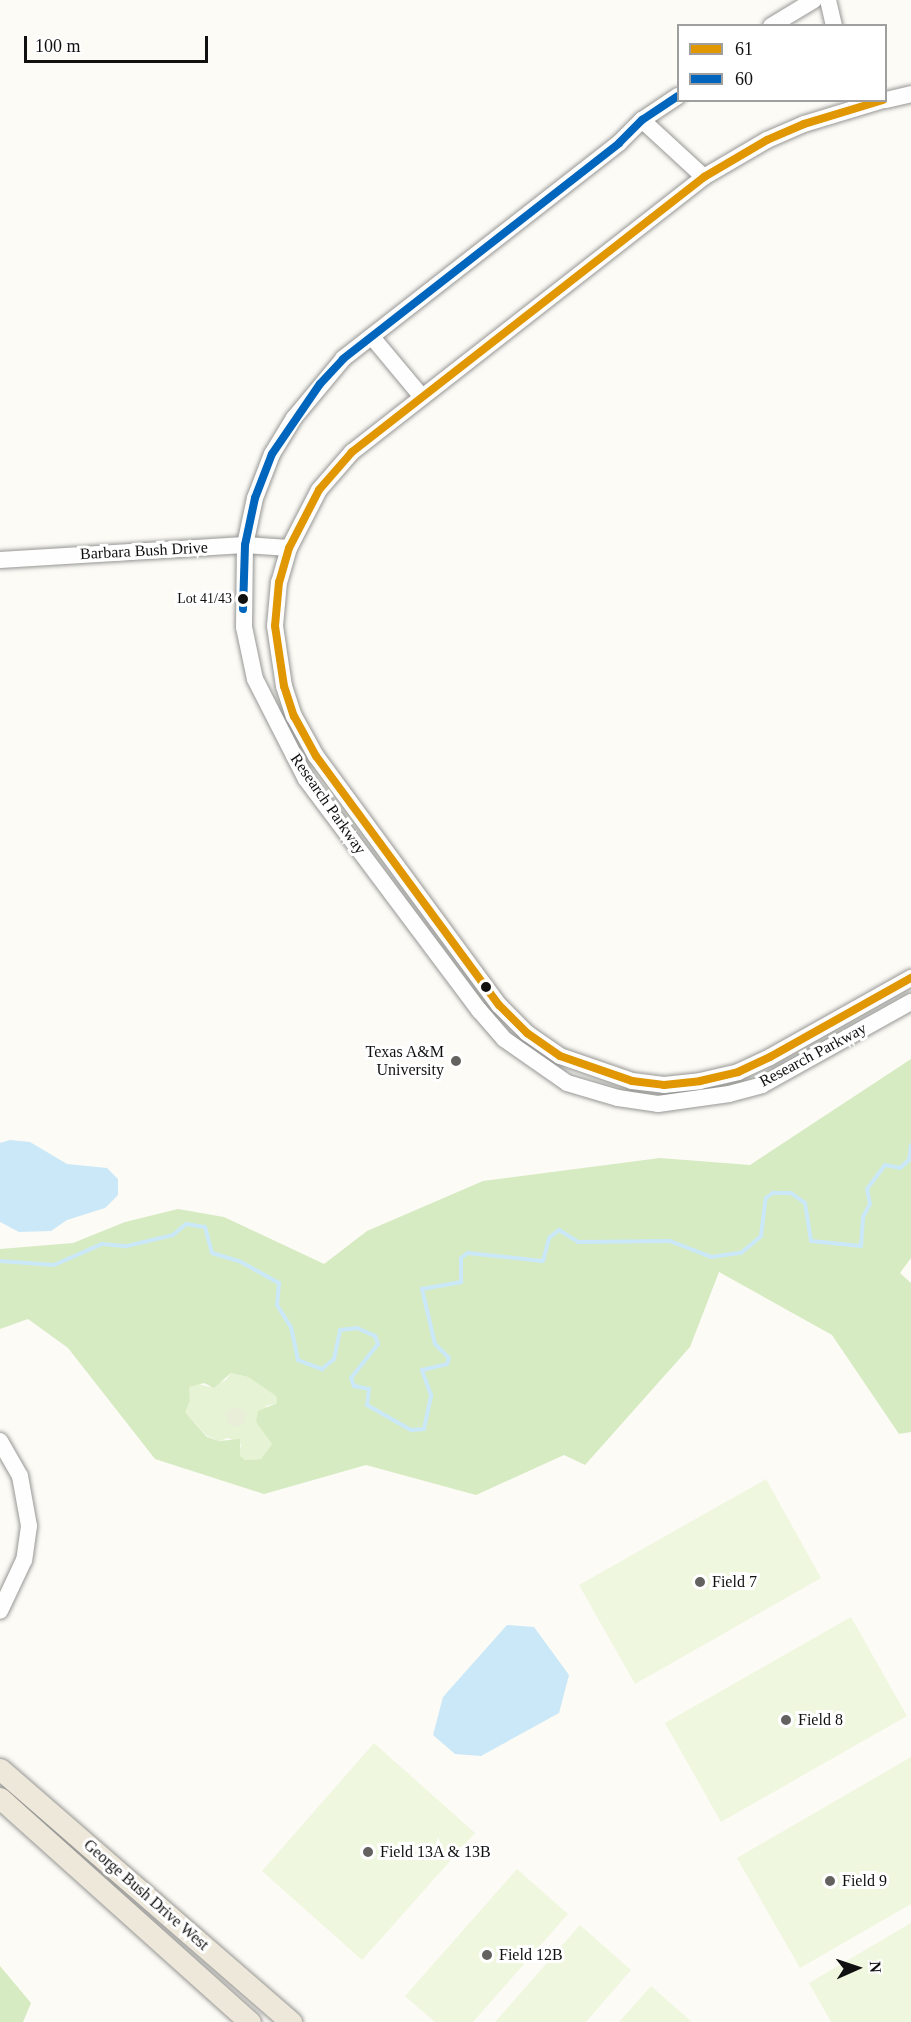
<!DOCTYPE html>
<html>
<head>
<meta charset="utf-8">
<style>
	body { margin:0 }
	#map { position:relative; width:911px; height:2022px; overflow:hidden; background:#fcfbf6; font-family:"Times New Roman",serif }
	div>[style] { position:absolute }
	.green>* { inset:0; background:#e6f3d4 }
	.forest>* { inset:0; background:#d7ebc2 }
	.cemetery>* { inset:0; background:#e9eed9 }
	.round { border-radius:50% }
	.pitch>* { inset:0; background:#f0f7df }
	.water>* { inset:0; background:#cae8f8 }
	.stream>* { height:4px; margin:-2px; padding:0 2px; transform-origin:2px; border-radius:2px; background:#cae8f8 }
	.roads { filter:drop-shadow(0 0 2px #969694) drop-shadow(0 0 2px #969694) }
	.minor>* { height:16px; margin:-8px; padding:0 8px; transform-origin:8px; border-radius:8px; background:#fffefe }
	.major>* { height:21px; margin:-10.5px; padding:0 10.5px; transform-origin:10.5px; border-radius:10.5px; background:#eee8da }
	.bus-1>* { height:8px; margin:-4px; padding:0 4px; transform-origin:4px; border-radius:4px; background:#e09702 }
	.bus-2>* { height:8px; margin:-4px; padding:0 4px; transform-origin:4px; border-radius:4px; background:#0065bd }
	.dots>* { width:16px; height:16px; translate:-50% -50%; box-sizing:border-box; border:3px solid #fff; border-radius:50% }
	span { translate:-50% -50%; white-space:nowrap; text-align:center; line-height:1.15; -webkit-text-stroke:6px #fff; paint-order:stroke }
	.bus-label { font-size:14px; color:#101010 }
	.right { translate:-100% -50%; text-align:right }
	.street-label { font-size:16px; color:#101010 }
	.poi-label { font-size:16px; color:#101010 }
	.left { translate:0 -50%; text-align:left }
	.legend { position:absolute; left:677px; top:24px; width:210px; height:78px; box-sizing:border-box; background:#fff; border:2px solid #9f9f9f; margin:0; padding:8px 10px; list-style:none; font-size:18px; color:#101010 }
	.legend li { display:flex; align-items:center; gap:12px; height:30px }
	.legend b { width:30px; border:2px solid #9f9f9f }
	.north { position:absolute; left:827px; top:1938px; width:60px; height:60px; -webkit-text-stroke:4px #fff; paint-order:stroke; rotate:87deg; font-size:16px; font-weight:700; line-height:24px; text-align:center; color:#101010 }
	.north::after { content:''; display:block; margin:auto; width:21px; height:27px; background:#101010; clip-path:polygon(50% 0,100% 100%,50% 72%,0 100%) }
	.scale { position:absolute; left:24px; top:36px; width:184px; height:27px; box-sizing:border-box; border:3px solid #101010; border-top:0; padding-left:8px; font-size:18px; line-height:21px; white-space:nowrap; color:#101010; -webkit-text-stroke:4px #fff; paint-order:stroke }
</style>
</head>
<body>
<div id="map">
	<div class="green">
		<i style="clip-path:polygon(231px 1373px,248px 1377px,276px 1396px,277px 1403px,266px 1406px,262px 1429px,272px 1444px,261px 1459px,245px 1460px,239px 1456px,241px 1444px,228px 1438px,219px 1441px,207px 1436px,185px 1412px,184px 1406px,190px 1401px,188px 1387px,195px 1383px,209px 1387px,226px 1380px)"></i>
	</div>
	<div class="forest">
		<i style="clip-path:polygon(evenodd,911px 1059px,911px 1258px,900px 1273px,911px 1283px,911px 1432px,899px 1434px,832px 1335px,719px 1272px,690px 1347px,585px 1465px,564px 1455px,476px 1495px,366px 1465px,264px 1494px,155px 1459px,68px 1348px,28px 1319px,0 1329px,0 1249px,73px 1243px,125px 1222px,178px 1209px,224px 1217px,324px 1264px,367px 1231px,483px 1181px,660px 1158px,750px 1165px,911px 1059px,231px 1373px,248px 1377px,276px 1396px,277px 1403px,258px 1411px,256px 1422px,272px 1444px,261px 1459px,245px 1460px,240px 1456px,240px 1439px,219px 1441px,207px 1437px,185px 1412px,190px 1401px,189px 1387px,204px 1383px,214px 1388px,231px 1373px)"></i>
		<i style="clip-path:polygon(0 1966px,31px 2003px,23px 2022px,0 2022px)"></i>
	</div>
	<div class="cemetery">
		<i class="round" style="left:226px;top:1407px;width:20px;height:20px"></i>
	</div>
	<div class="pitch">
		<i style="clip-path:polygon(766px 1479px,821px 1578px,635px 1684px,579px 1585px)"></i>
		<i style="clip-path:polygon(851px 1617px,907px 1716px,721px 1822px,665px 1723px)"></i>
		<i style="clip-path:polygon(374px 1743px,475px 1833px,362px 1960px,262px 1871px)"></i>
		<i style="clip-path:polygon(911px 1757px,911px 1904px,800px 1968px,737px 1858px)"></i>
		<i style="clip-path:polygon(517px 1869px,568px 1914px,473px 2022px,435px 2022px,405px 1996px)"></i>
		<i style="clip-path:polygon(911px 1923px,911px 2022px,831px 2022px,809px 1983px)"></i>
		<i style="clip-path:polygon(580px 1925px,631px 1970px,586px 2022px,495px 2022px)"></i>
		<i style="clip-path:polygon(651px 1986px,692px 2022px,619px 2022px)"></i>
	</div>
	<div class="water">
		<i style="clip-path:polygon(10px 1140px,30px 1142px,67px 1164px,107px 1168px,118px 1179px,118px 1195px,105px 1208px,67px 1220px,51px 1231px,19px 1232px,0 1222px,0 1143px)"></i>
		<i style="clip-path:polygon(507px 1625px,534px 1627px,569px 1675px,559px 1713px,481px 1756px,455px 1754px,433px 1735px,443px 1697px)"></i>
	</div>
	<div class="stream">
		<i style="left:0;top:1261px;width:54px;rotate:4.2deg"></i>
		<i style="left:54px;top:1265px;width:52px;rotate:-23.6deg"></i>
		<i style="left:102px;top:1244px;width:25px;rotate:5deg"></i>
		<i style="left:127px;top:1246px;width:47px;rotate:-13.4deg"></i>
		<i style="left:173px;top:1235px;width:17px;rotate:-40deg"></i>
		<i style="left:186px;top:1224px;width:19px;rotate:9deg"></i>
		<i style="left:205px;top:1227px;width:27px;rotate:75deg"></i>
		<i style="left:212px;top:1253px;width:28px;rotate:17deg"></i>
		<i style="left:239px;top:1261px;width:46px;rotate:28.8deg"></i>
		<i style="left:279px;top:1283px;width:22px;rotate:95deg"></i>
		<i style="left:277px;top:1305px;width:26px;rotate:58deg"></i>
		<i style="left:291px;top:1327px;width:34px;rotate:78deg"></i>
		<i style="left:298px;top:1360px;width:26px;rotate:21deg"></i>
		<i style="left:322px;top:1369px;width:16px;rotate:-40deg"></i>
		<i style="left:334px;top:1359px;width:30px;rotate:-78deg"></i>
		<i style="left:340px;top:1330px;width:17px;rotate:-7deg"></i>
		<i style="left:357px;top:1328px;width:20px;rotate:24deg"></i>
		<i style="left:375px;top:1336px;width:9px;rotate:69deg"></i>
		<i style="left:378px;top:1344px;width:43px;rotate:128.5deg"></i>
		<i style="left:351px;top:1378px;width:9px;rotate:69deg"></i>
		<i style="left:354px;top:1386px;width:15px;rotate:11deg"></i>
		<i style="left:369px;top:1389px;width:16px;rotate:97deg"></i>
		<i style="left:367px;top:1405px;width:51px;rotate:29.6deg"></i>
		<i style="left:411px;top:1430px;width:13px;rotate:-4deg"></i>
		<i style="left:424px;top:1429px;width:35px;rotate:-78deg"></i>
		<i style="left:431px;top:1395px;width:27px;rotate:-110deg"></i>
		<i style="left:422px;top:1370px;width:26px;rotate:-13deg"></i>
		<i style="left:447px;top:1364px;width:6px;rotate:-72deg"></i>
		<i style="left:449px;top:1358px;width:20px;rotate:-135deg"></i>
		<i style="left:435px;top:1344px;width:57px;rotate:-103.3deg"></i>
		<i style="left:422px;top:1289px;width:40px;rotate:-10deg"></i>
		<i style="left:461px;top:1282px;width:24px;rotate:-90deg"></i>
		<i style="left:461px;top:1258px;width:9px;rotate:-36deg"></i>
		<i style="left:468px;top:1253px;width:75px;rotate:6.1deg"></i>
		<i style="left:543px;top:1261px;width:24px;rotate:-75deg"></i>
		<i style="left:549px;top:1238px;width:13px;rotate:-39deg"></i>
		<i style="left:559px;top:1230px;width:22px;rotate:32deg"></i>
		<i style="left:578px;top:1242px;width:92px;rotate:-0.6deg"></i>
		<i style="left:670px;top:1241px;width:44px;rotate:21.3deg"></i>
		<i style="left:711px;top:1257px;width:30px;rotate:-8deg"></i>
		<i style="left:741px;top:1253px;width:26px;rotate:-40deg"></i>
		<i style="left:761px;top:1236px;width:38px;rotate:-83deg"></i>
		<i style="left:766px;top:1198px;width:9px;rotate:-36deg"></i>
		<i style="left:773px;top:1193px;width:18px"></i>
		<i style="left:791px;top:1193px;width:17px;rotate:36deg"></i>
		<i style="left:805px;top:1203px;width:38px;rotate:81deg"></i>
		<i style="left:811px;top:1241px;width:50px;rotate:5.7deg"></i>
		<i style="left:861px;top:1246px;width:29px;rotate:-86deg"></i>
		<i style="left:863px;top:1217px;width:15px;rotate:-62deg"></i>
		<i style="left:870px;top:1204px;width:15px;rotate:-101deg"></i>
		<i style="left:867px;top:1189px;width:30px;rotate:-53deg"></i>
		<i style="left:885px;top:1165px;width:15px;rotate:11deg"></i>
		<i style="left:900px;top:1168px;width:12px;rotate:-42deg"></i>
		<i style="left:909px;top:1160px;width:15px;rotate:-82deg"></i>
	</div>
	<div class="roads">
		<div class="minor">
			<i style="left:828px;top:0;width:27px;rotate:77deg"></i>
			<i style="left:771px;top:26px;width:50px;rotate:-31.2deg"></i>
			<i style="left:678px;top:96px;width:43px;rotate:146.3deg"></i>
			<i style="left:642px;top:120px;width:33px;rotate:135deg"></i>
			<i style="left:619px;top:143px;width:350px;rotate:142deg"></i>
			<i style="left:343px;top:359px;width:77px;rotate:129.7deg"></i>
			<i style="left:294px;top:418px;width:42px;rotate:121.4deg"></i>
			<i style="left:272px;top:454px;width:47px;rotate:111.1deg"></i>
			<i style="left:255px;top:498px;width:48px;rotate:102deg"></i>
			<i style="left:245px;top:545px;width:82px;rotate:90.7deg"></i>
			<i style="left:244px;top:627px;width:53px;rotate:78.1deg"></i>
			<i style="left:255px;top:679px;width:112px;rotate:63deg"></i>
			<i style="left:306px;top:779px;width:289px;rotate:53.2deg"></i>
			<i style="left:479px;top:1010px;width:38px;rotate:49deg"></i>
			<i style="left:504px;top:1039px;width:77px;rotate:34.9deg"></i>
			<i style="left:567px;top:1083px;width:53px;rotate:16.4deg"></i>
			<i style="left:618px;top:1098px;width:40px;rotate:8.5deg"></i>
			<i style="left:658px;top:1104px;width:72px;rotate:-8deg"></i>
			<i style="left:729px;top:1094px;width:34px;rotate:-15deg"></i>
			<i style="left:762px;top:1085px;width:171px;rotate:-29.1deg"></i>
			<i style="left:883px;top:100px;width:83px;rotate:163.1deg"></i>
			<i style="left:804px;top:124px;width:40px;rotate:156.6deg"></i>
			<i style="left:767px;top:140px;width:73px;rotate:149.6deg"></i>
			<i style="left:704px;top:177px;width:447px;rotate:142deg"></i>
			<i style="left:352px;top:452px;width:50px;rotate:131deg"></i>
			<i style="left:319px;top:490px;width:65px;rotate:117.3deg"></i>
			<i style="left:289px;top:548px;width:35px;rotate:106deg"></i>
			<i style="left:279px;top:582px;width:44px;rotate:95.2deg"></i>
			<i style="left:275px;top:626px;width:61px;rotate:81.5deg"></i>
			<i style="left:284px;top:686px;width:32px;rotate:72deg"></i>
			<i style="left:294px;top:716px;width:46px;rotate:61.2deg"></i>
			<i style="left:316px;top:756px;width:309px;rotate:53.7deg"></i>
			<i style="left:499px;top:1005px;width:40px;rotate:45deg"></i>
			<i style="left:527px;top:1033px;width:40px;rotate:34.9deg"></i>
			<i style="left:560px;top:1056px;width:76px;rotate:19.1deg"></i>
			<i style="left:632px;top:1081px;width:32px;rotate:7deg"></i>
			<i style="left:664px;top:1085px;width:36px;rotate:-6deg"></i>
			<i style="left:700px;top:1081px;width:39px;rotate:-13deg"></i>
			<i style="left:738px;top:1072px;width:35px;rotate:-25deg"></i>
			<i style="left:770px;top:1057px;width:162px;rotate:-29.3deg"></i>
			<i style="left:886px;top:100px;width:26px;rotate:-13deg"></i>
			<i style="left:642px;top:120px;width:84px;rotate:42.6deg"></i>
			<i style="left:372px;top:337px;width:78px;rotate:50.2deg"></i>
			<i style="left:0;top:560px;width:245px;rotate:-3.5deg"></i>
			<i style="left:245px;top:545px;width:44px;rotate:3.9deg"></i>
			<i style="left:0;top:1441px;width:40px;rotate:60.3deg"></i>
			<i style="left:20px;top:1476px;width:51px;rotate:79.8deg"></i>
			<i style="left:29px;top:1526px;width:34px;rotate:98deg"></i>
			<i style="left:24px;top:1560px;width:56px;rotate:115.2deg"></i>
		</div>
		<div class="major">
			<i style="left:0;top:1769px;width:386px;rotate:41deg"></i>
			<i style="left:0;top:1798px;width:336px;rotate:41.9deg"></i>
		</div>
	</div>
	<div class="bus-1">
		<i style="left:883px;top:100px;width:83px;rotate:163.1deg"></i>
		<i style="left:804px;top:124px;width:40px;rotate:156.6deg"></i>
		<i style="left:767px;top:140px;width:73px;rotate:149.6deg"></i>
		<i style="left:704px;top:177px;width:447px;rotate:142deg"></i>
		<i style="left:352px;top:452px;width:50px;rotate:131deg"></i>
		<i style="left:319px;top:490px;width:65px;rotate:117.3deg"></i>
		<i style="left:289px;top:548px;width:35px;rotate:106deg"></i>
		<i style="left:279px;top:582px;width:44px;rotate:95.2deg"></i>
		<i style="left:275px;top:626px;width:61px;rotate:81.5deg"></i>
		<i style="left:284px;top:686px;width:32px;rotate:72deg"></i>
		<i style="left:294px;top:716px;width:46px;rotate:61.2deg"></i>
		<i style="left:316px;top:756px;width:309px;rotate:53.7deg"></i>
		<i style="left:499px;top:1005px;width:40px;rotate:45deg"></i>
		<i style="left:527px;top:1033px;width:40px;rotate:34.9deg"></i>
		<i style="left:560px;top:1056px;width:76px;rotate:19.1deg"></i>
		<i style="left:632px;top:1081px;width:32px;rotate:7deg"></i>
		<i style="left:664px;top:1085px;width:36px;rotate:-6deg"></i>
		<i style="left:700px;top:1081px;width:39px;rotate:-13deg"></i>
		<i style="left:738px;top:1072px;width:35px;rotate:-25deg"></i>
		<i style="left:770px;top:1057px;width:162px;rotate:-29.3deg"></i>
	</div>
	<div class="bus-2">
		<i style="left:243px;top:609px;width:64px;rotate:-88.2deg"></i>
		<i style="left:245px;top:545px;width:48px;rotate:-78deg"></i>
		<i style="left:255px;top:498px;width:47px;rotate:-68.9deg"></i>
		<i style="left:272px;top:454px;width:85px;rotate:-55.6deg"></i>
		<i style="left:320px;top:384px;width:34px;rotate:-47deg"></i>
		<i style="left:343px;top:359px;width:350px;rotate:-38deg"></i>
		<i style="left:619px;top:143px;width:33px;rotate:-45deg"></i>
		<i style="left:642px;top:120px;width:43px;rotate:-33.7deg"></i>
	</div>
	<div class="dots">
		<i style="left:243px;top:599px;background:#101010"></i>
		<i style="left:486px;top:987px;background:#101010"></i>
		<i style="left:456px;top:1061px;background:#636260"></i>
		<i style="left:700px;top:1582px;background:#636260"></i>
		<i style="left:786px;top:1720px;background:#636260"></i>
		<i style="left:368px;top:1852px;background:#636260"></i>
		<i style="left:830px;top:1881px;background:#636260"></i>
		<i style="left:487px;top:1955px;background:#636260"></i>
	</div>
	<div class="bus-label">
		<span class="right" style="left:232px;top:599px">Lot 41/43</span>
	</div>
	<div class="street-label">
		<span style="left:144px;top:551px;rotate:-3deg">Barbara Bush Drive</span>
		<span style="left:328px;top:804px;rotate:55deg">Research Parkway</span>
		<span style="left:813px;top:1055px;rotate:-28deg">Research Parkway</span>
		<span style="left:146px;top:1895px;rotate:41deg">George Bush Drive West</span>
	</div>
	<div class="poi-label">
		<span class="right" style="left:444px;top:1061px">Texas A&amp;M<br>University</span>
		<span class="left" style="left:712px;top:1582px">Field 7</span>
		<span class="left" style="left:798px;top:1720px">Field 8</span>
		<span class="left" style="left:380px;top:1852px">Field 13A &amp; 13B</span>
		<span class="left" style="left:842px;top:1881px">Field 9</span>
		<span class="left" style="left:499px;top:1955px">Field 12B</span>
	</div>
	<ul class="legend">
	<li><b style="height:8px;background:#e09702"></b>61</li>
	<li><b style="height:8px;background:#0065bd"></b>60</li>
	</ul>
	<div class="north">N</div>
	<div class="scale">100 m</div>
</div>
</body>
</html>
